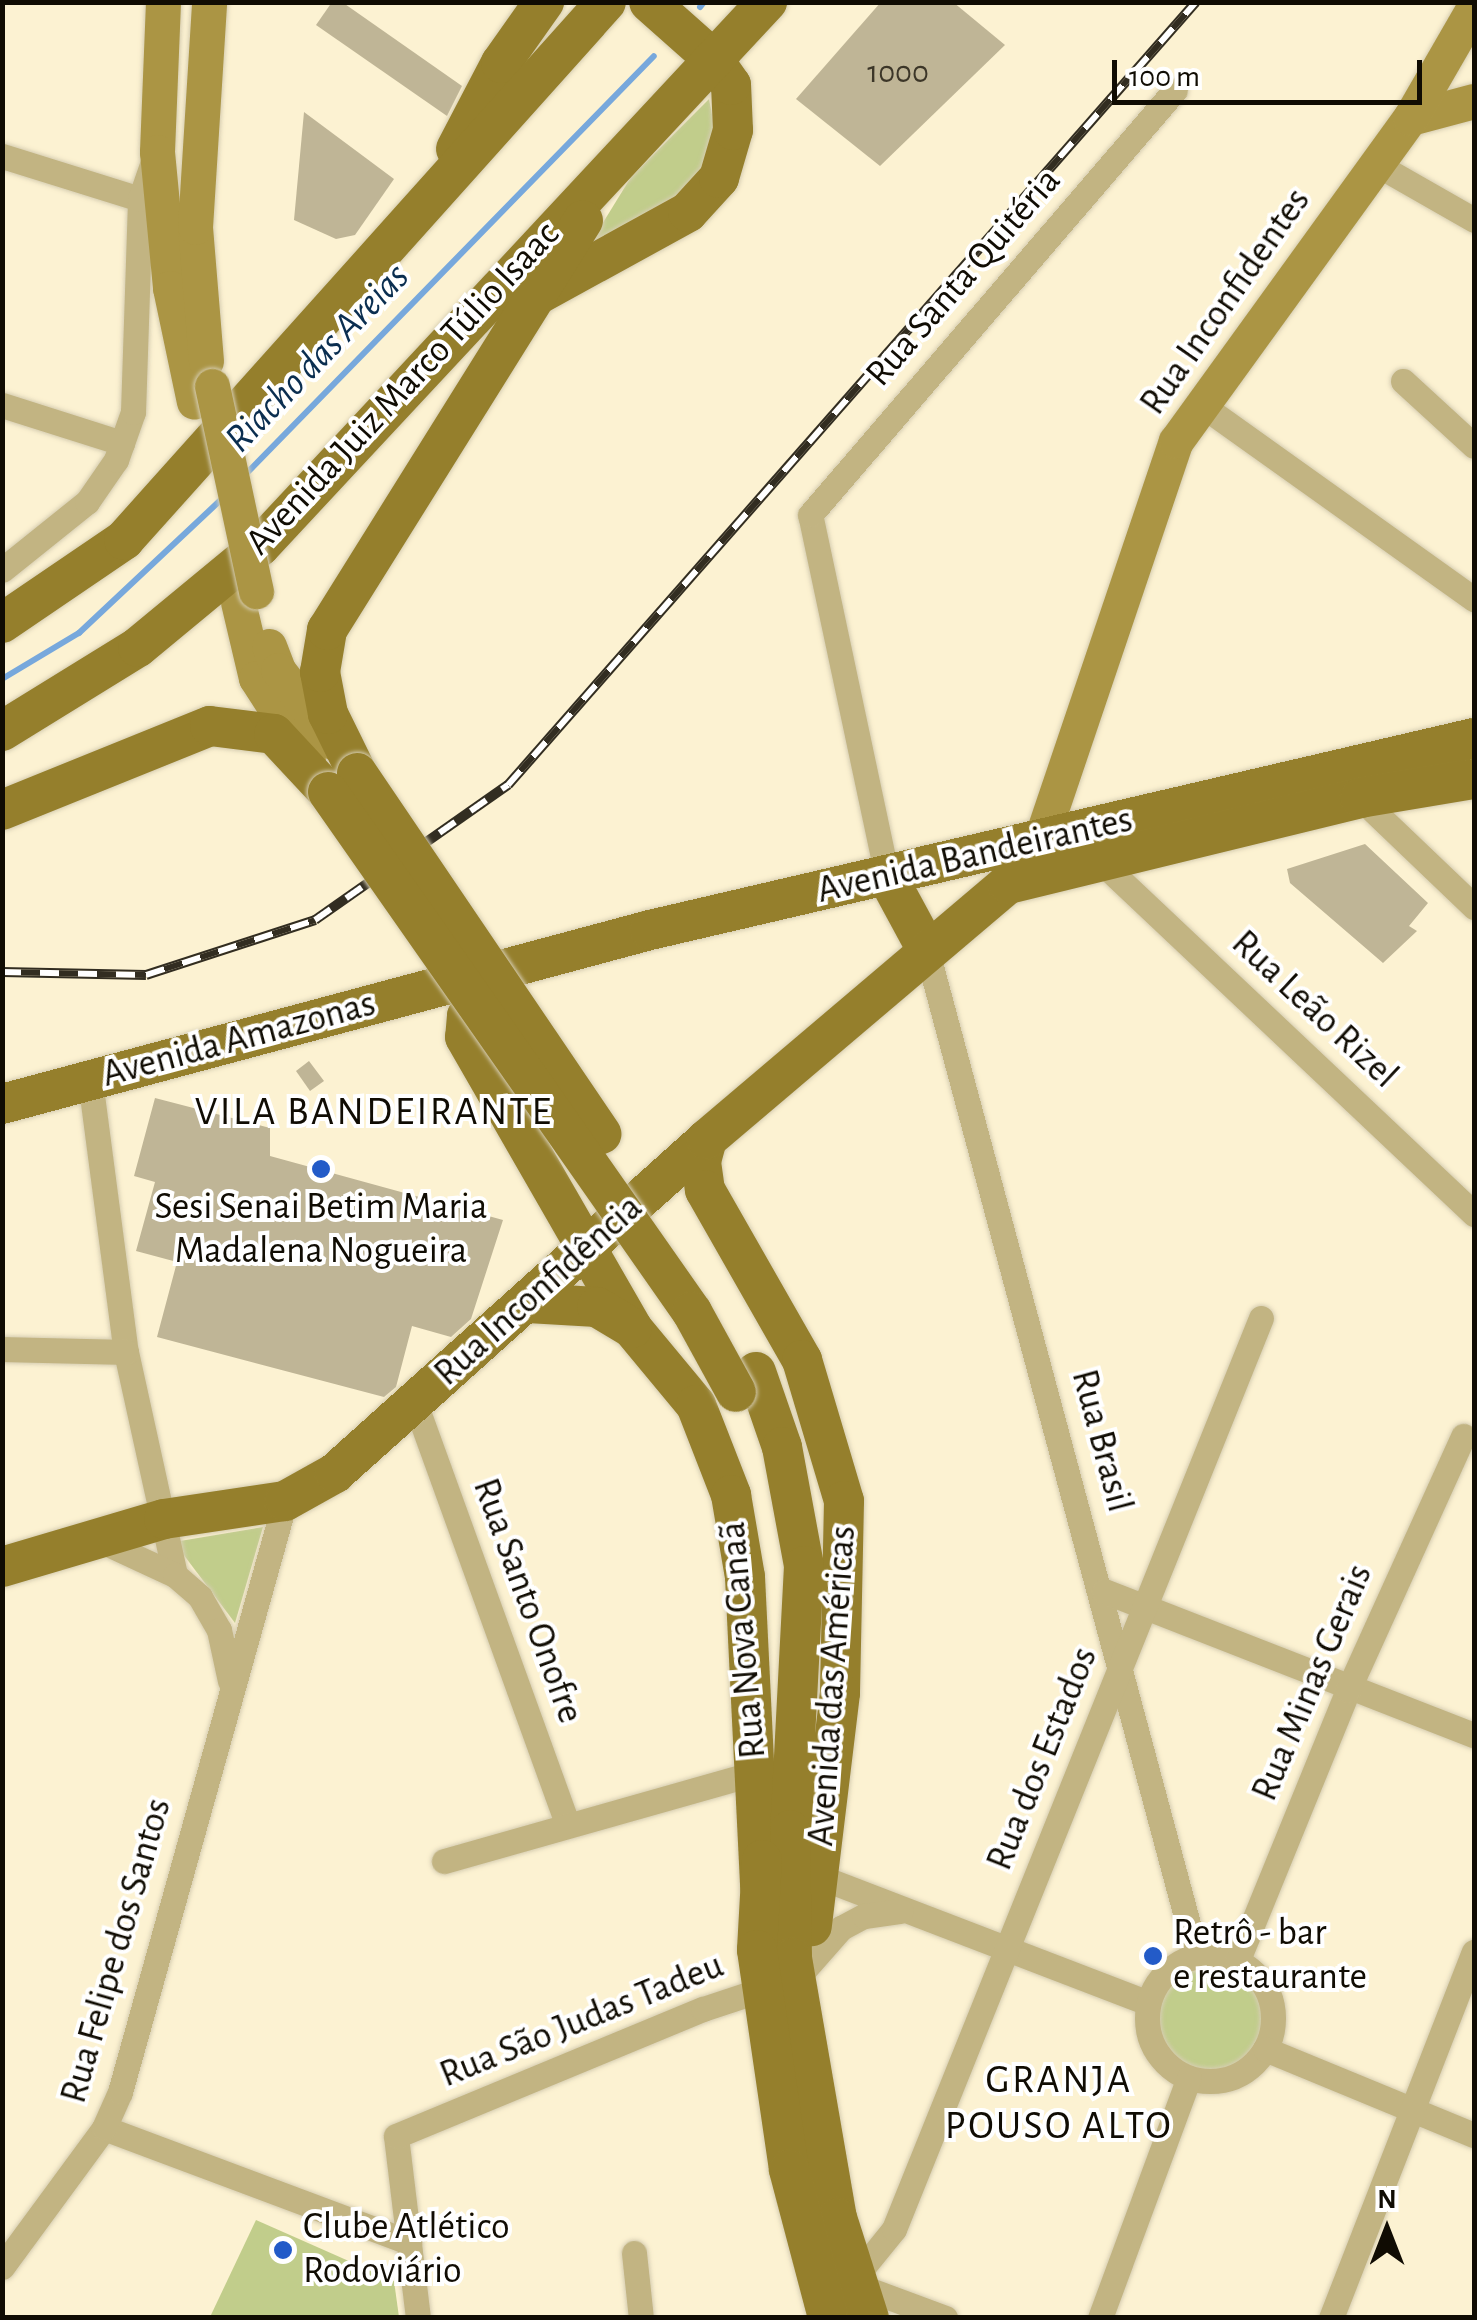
<!DOCTYPE html>
<html>
<head>
<meta charset="utf-8">
<style>
	body { margin:0 }
	#map { position:relative; width:1477px; height:2320px; overflow:hidden; background:#fcf2d2; font-family:"Alegreya Sans",sans-serif }
	div>[style] { position:absolute }
	.green>* { inset:0; background:#c1cd8b }
	.round { border-radius:50% }
	.stream>* { height:6px; margin:-3px; padding:0 3px; transform-origin:3px; border-radius:3px; background:#77a8dc }
	.building>* { inset:0; background:#bfb596 }
	.roads { filter:drop-shadow(0 0 2px #d6cdb1) drop-shadow(0 0 2px #d6cdb1) }
	.street>* { height:25px; margin:-12.5px; padding:0 12.5px; transform-origin:12.5px; border-radius:12.5px; background:#c2b482 }
	.street>.ring { margin:-12.5px; padding:0; box-sizing:content-box; background:none; border:25px solid #c2b482; border-radius:50% }
	.secondary>* { height:35px; margin:-17.5px; padding:0 17.5px; transform-origin:17.5px; border-radius:17.5px; background:#ab9544 }
	.primary>* { height:40px; margin:-20px; padding:0 20px; transform-origin:20px; border-radius:20px; background:#957f2c }
	.rail>* { height:10px; margin-top:-5px; transform-origin:0; background:repeating-linear-gradient(90deg,#fff 0 19px,#322d21 0 38px); box-sizing:border-box; border-block:2px solid #322d21 }
	.bridges { filter:drop-shadow(0 0 2px #d6cdb1) drop-shadow(0 0 2px #d6cdb1) }
	.secondary-bridge>* { height:35px; margin:-17.5px; padding:0 17.5px; transform-origin:17.5px; border-radius:17.5px; background:#ab9544 }
	.primary-bridge>* { height:40px; margin:-20px; padding:0 20px; transform-origin:20px; border-radius:20px; background:#957f2c }
	.dots>* { width:28px; height:28px; translate:-50% -50%; box-sizing:border-box; border:5px solid #fff; border-radius:50% }
	span { translate:-50% -50%; white-space:nowrap; text-align:center; line-height:1.15; -webkit-text-stroke:8px #fff; paint-order:stroke }
	.number-label { font-size:32px; color:#3c3628 }
	.number-label span { -webkit-text-stroke-width:0 }
	.street-label { font-size:38px; color:#100c03 }
	.poi-label { font-size:38px; color:#100c03 }
	.left { translate:0 -50%; text-align:left }
	.water-label { font-size:40px; color:#0a2e50; font-style:italic }
	.neighbourhood-label { font-size:40px; color:#100c03; letter-spacing:2.5px }
	.frame { position:absolute; inset:0; border:5px solid #100c03; pointer-events:none }
	.north { position:absolute; left:1337px; top:2180px; width:100px; height:100px; -webkit-text-stroke:8px #fff; paint-order:stroke; rotate:0deg; font-size:28px; font-weight:700; line-height:40px; text-align:center; color:#100c03 }
	.north::after { content:''; display:block; margin:auto; width:35px; height:45px; background:#100c03; clip-path:polygon(50% 0,100% 100%,50% 72%,0 100%) }
	.scale { position:absolute; left:1112px; top:60px; width:310px; height:45px; box-sizing:border-box; border:5px solid #100c03; border-top:0; padding-left:12px; font-size:30px; line-height:35px; white-space:nowrap; color:#100c03; -webkit-text-stroke:8px #fff; paint-order:stroke }
</style>
</head>
<body>
<div id="map">
	<div class="green">
		<i style="clip-path:polygon(709px 99px,718px 146px,693px 194px,585px 252px,631px 177px)"></i>
		<i style="clip-path:polygon(263px 1527px,235px 1623px,174px 1542px)"></i>
		<i class="round" style="left:1156px;top:1964px;width:110px;height:110px"></i>
		<i style="clip-path:polygon(256px 2220px,394px 2281px,399px 2317px,210px 2317px)"></i>
	</div>
	<div class="stream">
		<i style="left:700px;top:7px;width:6px;rotate:-51deg"></i>
		<i style="left:243px;top:477px;width:588px;rotate:-45.69deg"></i>
		<i style="left:2px;top:679px;width:90px;rotate:-30.9deg"></i>
		<i style="left:79px;top:633px;width:199px;rotate:-43.2deg"></i>
	</div>
	<div class="building">
		<i style="clip-path:polygon(332px 2px,342px 2px,462px 86px,447px 116px,316px 25px)"></i>
		<i style="clip-path:polygon(881px 2px,953px 2px,1005px 45px,880px 166px,796px 99px)"></i>
		<i style="clip-path:polygon(304px 112px,394px 179px,355px 235px,336px 239px,294px 220px)"></i>
		<i style="clip-path:polygon(1365px 844px,1428px 903px,1409px 926px,1417px 931px,1383px 963px,1290px 883px,1287px 869px)"></i>
		<i style="clip-path:polygon(309px 1061px,324px 1081px,310px 1091px,296px 1071px)"></i>
		<i style="clip-path:polygon(155px 1098px,270px 1128px,270px 1156px,503px 1220px,471px 1319px,451px 1337px,412px 1326px,396px 1387px,384px 1397px,157px 1337px,177px 1262px,136px 1251px,155px 1182px,134px 1176px)"></i>
	</div>
	<div class="roads">
		<div class="street">
			<i style="left:2px;top:156px;width:145px;rotate:17.3deg"></i>
			<i style="left:1376px;top:164px;width:113px;rotate:29.7deg"></i>
			<i style="left:1403px;top:381px;width:96px;rotate:42.5deg"></i>
			<i style="left:2px;top:405px;width:126px;rotate:17.6deg"></i>
			<i style="left:1203px;top:406px;width:333px;rotate:35.5deg"></i>
			<i style="left:2px;top:570px;width:109px;rotate:-38.7deg"></i>
			<i style="left:87px;top:502px;width:51px;rotate:-55.4deg"></i>
			<i style="left:116px;top:460px;width:51px;rotate:-70.5deg"></i>
			<i style="left:133px;top:412px;width:213px;rotate:-88.1deg"></i>
			<i style="left:140px;top:199px;width:46px;rotate:-70.8deg"></i>
			<i style="left:1360px;top:798px;width:158px;rotate:43.7deg"></i>
			<i style="left:1101px;top:862px;width:513px;rotate:43.34deg"></i>
			<i style="left:887px;top:876px;width:369px;rotate:-102deg"></i>
			<i style="left:810px;top:515px;width:560px;rotate:-49.34deg"></i>
			<i style="left:926px;top:948px;width:1045px;rotate:74.97deg"></i>
			<i style="left:90px;top:1080px;width:274px;rotate:82.5deg"></i>
			<i style="left:126px;top:1352px;width:228px;rotate:77.6deg"></i>
			<i style="left:2px;top:1349px;width:124px;rotate:1.4deg"></i>
			<i style="left:415px;top:1403px;width:449px;rotate:70.1deg"></i>
			<i style="left:97px;top:1539px;width:86px;rotate:24.8deg"></i>
			<i style="left:175px;top:1575px;width:33px;rotate:41deg"></i>
			<i style="left:200px;top:1597px;width:38px;rotate:60deg"></i>
			<i style="left:219px;top:1630px;width:52px;rotate:77.8deg"></i>
			<i style="left:1104px;top:1591px;width:397px;rotate:21.3deg"></i>
			<i style="left:444px;top:1861px;width:323px;rotate:-15.8deg"></i>
			<i style="left:820px;top:1877px;width:351px;rotate:21deg"></i>
			<i class="ring" style="left:1147px;top:1955px;width:101px;height:101px"></i>
			<i style="left:1237px;top:1962px;width:294px;rotate:-67.8deg"></i>
			<i style="left:1348px;top:1690px;width:279px;rotate:-65.6deg"></i>
			<i style="left:1265px;top:2049px;width:226px;rotate:22.4deg"></i>
			<i style="left:104px;top:2128px;width:326px;rotate:20.5deg"></i>
			<i style="left:634px;top:2253px;width:65px;rotate:83.9deg"></i>
			<i style="left:2px;top:2267px;width:172px;rotate:-53.7deg"></i>
			<i style="left:104px;top:2128px;width:39px;rotate:-66deg"></i>
			<i style="left:120px;top:2092px;width:614px;rotate:-74.4deg"></i>
			<i style="left:856px;top:2276px;width:60px;rotate:-51deg"></i>
			<i style="left:894px;top:2229px;width:982px;rotate:-68.06deg"></i>
			<i style="left:859px;top:2286px;width:92px;rotate:20.4deg"></i>
			<i style="left:418px;top:2318px;width:183px;rotate:-96.9deg"></i>
			<i style="left:396px;top:2136px;width:332px;rotate:-22.5deg"></i>
			<i style="left:703px;top:2009px;width:99px;rotate:-18.3deg"></i>
			<i style="left:797px;top:1978px;width:67px;rotate:-48.7deg"></i>
			<i style="left:841px;top:1928px;width:26px;rotate:-28deg"></i>
			<i style="left:864px;top:1916px;width:37px;rotate:-8deg"></i>
			<i style="left:1100px;top:2318px;width:256px;rotate:-69.7deg"></i>
			<i style="left:1331px;top:2318px;width:393px;rotate:-68.7deg"></i>
		</div>
		<div class="secondary">
			<i style="left:163px;top:2px;width:150px;rotate:92.3deg"></i>
			<i style="left:157px;top:152px;width:137px;rotate:84.5deg"></i>
			<i style="left:170px;top:288px;width:116px;rotate:78.1deg"></i>
			<i style="left:1410px;top:118px;width:66px;rotate:-14.9deg"></i>
			<i style="left:206px;top:361px;width:134px;rotate:-94.7deg"></i>
			<i style="left:195px;top:227px;width:225px;rotate:-86.4deg"></i>
			<i style="left:238px;top:602px;width:78px;rotate:76.7deg"></i>
			<i style="left:256px;top:678px;width:96px;rotate:57.3deg"></i>
			<i style="left:269px;top:646px;width:26px;rotate:69deg"></i>
			<i style="left:278px;top:670px;width:93px;rotate:52deg"></i>
			<i style="left:1040px;top:842px;width:423px;rotate:-71.3deg"></i>
			<i style="left:1176px;top:441px;width:399px;rotate:-54.1deg"></i>
			<i style="left:1410px;top:118px;width:128px;rotate:-60deg"></i>
		</div>
		<div class="primary">
			<i style="left:456px;top:149px;width:97px;rotate:-62.4deg"></i>
			<i style="left:501px;top:63px;width:75px;rotate:-54.8deg"></i>
			<i style="left:539px;top:294px;width:170px;rotate:-28.8deg"></i>
			<i style="left:688px;top:212px;width:46px;rotate:-47.6deg"></i>
			<i style="left:719px;top:178px;width:50px;rotate:-73.7deg"></i>
			<i style="left:733px;top:130px;width:45px;rotate:-92.5deg"></i>
			<i style="left:731px;top:85px;width:33px;rotate:-125deg"></i>
			<i style="left:712px;top:58px;width:84px;rotate:-138.4deg"></i>
			<i style="left:2px;top:623px;width:148px;rotate:-34.2deg"></i>
			<i style="left:124px;top:540px;width:722px;rotate:-48.14deg"></i>
			<i style="left:2px;top:731px;width:160px;rotate:-31.7deg"></i>
			<i style="left:138px;top:647px;width:158px;rotate:-39.6deg"></i>
			<i style="left:260px;top:546px;width:744px;rotate:-47.02deg"></i>
			<i style="left:357px;top:773px;width:66px;rotate:-116.2deg"></i>
			<i style="left:328px;top:714px;width:43px;rotate:-100.8deg"></i>
			<i style="left:320px;top:672px;width:43px;rotate:-80.5deg"></i>
			<i style="left:327px;top:630px;width:483px;rotate:-58deg"></i>
			<i style="left:2px;top:810px;width:224px;rotate:-22deg"></i>
			<i style="left:210px;top:726px;width:64px;rotate:7.1deg"></i>
			<i style="left:274px;top:734px;width:79px;rotate:47deg"></i>
			<i style="left:887px;top:876px;width:82px;rotate:61.6deg"></i>
			<i style="left:500px;top:987px;width:44px;rotate:138.7deg"></i>
			<i style="left:467px;top:1016px;width:21px;rotate:95deg"></i>
			<i style="left:465px;top:1037px;width:336px;rotate:60.1deg"></i>
			<i style="left:632px;top:1328px;width:100px;rotate:50.3deg"></i>
			<i style="left:696px;top:1405px;width:97px;rotate:68.7deg"></i>
			<i style="left:731px;top:1495px;width:83px;rotate:80.3deg"></i>
			<i style="left:745px;top:1577px;width:309px;rotate:87.2deg"></i>
			<i style="left:2px;top:1104px;width:671px;rotate:-15.03deg"></i>
			<i style="left:650px;top:930px;width:846px;rotate:-13.12deg"></i>
			<i style="left:707px;top:1139px;width:24px;rotate:105deg"></i>
			<i style="left:701px;top:1162px;width:28px;rotate:82deg"></i>
			<i style="left:705px;top:1190px;width:196px;rotate:60.3deg"></i>
			<i style="left:802px;top:1360px;width:147px;rotate:73.4deg"></i>
			<i style="left:844px;top:1501px;width:192px;rotate:91.2deg"></i>
			<i style="left:840px;top:1693px;width:235px;rotate:96.9deg"></i>
			<i style="left:528px;top:1303px;width:69px;rotate:3.3deg"></i>
			<i style="left:597px;top:1307px;width:41px;rotate:31deg"></i>
			<i style="left:756px;top:1372px;width:79px;rotate:70.9deg"></i>
			<i style="left:782px;top:1447px;width:121px;rotate:79.5deg"></i>
			<i style="left:804px;top:1566px;width:264px;rotate:93deg"></i>
			<i style="left:790px;top:1830px;width:128px;rotate:89.1deg"></i>
			<i style="left:792px;top:1958px;width:264px;rotate:80.2deg"></i>
			<i style="left:837px;top:2218px;width:105px;rotate:72.3deg"></i>
			<i style="left:2px;top:1567px;width:169px;rotate:-16.5deg"></i>
			<i style="left:164px;top:1519px;width:122px;rotate:-8.5deg"></i>
			<i style="left:285px;top:1501px;width:57px;rotate:-29.2deg"></i>
			<i style="left:335px;top:1473px;width:500px;rotate:-41.9deg"></i>
			<i style="left:707px;top:1139px;width:394px;rotate:-40.3deg"></i>
			<i style="left:1008px;top:884px;width:362px;rotate:-13.7deg"></i>
			<i style="left:1360px;top:798px;width:116px;rotate:-9.5deg"></i>
			<i style="left:762px;top:1860px;width:90px;rotate:93.2deg"></i>
			<i style="left:757px;top:1950px;width:222px;rotate:81.7deg"></i>
			<i style="left:789px;top:2170px;width:153px;rotate:75.2deg"></i>
		</div>
	</div>
	<div class="rail">
		<i style="left:2px;top:972px;width:144px;rotate:1.2deg"></i>
		<i style="left:146px;top:975px;width:178px;rotate:-18deg"></i>
		<i style="left:315px;top:920px;width:236px;rotate:-35deg"></i>
		<i style="left:508px;top:785px;width:1042px;rotate:-48.7deg"></i>
	</div>
	<div class="bridges">
		<div class="secondary-bridge">
			<i style="left:212px;top:386px;width:210px;rotate:77.9deg"></i>
		</div>
		<div class="primary-bridge">
			<i style="left:357px;top:773px;width:436px;rotate:55.9deg"></i>
			<i style="left:328px;top:792px;width:635px;rotate:55.01deg"></i>
			<i style="left:692px;top:1312px;width:91px;rotate:61.2deg"></i>
		</div>
	</div>
	<div class="dots">
		<i style="left:321px;top:1169px;background:#235bc8"></i>
		<i style="left:1153px;top:1956px;background:#235bc8"></i>
		<i style="left:283px;top:2250px;background:#235bc8"></i>
	</div>
	<div class="number-label">
		<span style="left:898px;top:72px">1000</span>
	</div>
	<div class="street-label">
		<span style="left:964px;top:278px;rotate:-49deg">Rua Santa Quitéria</span>
		<span style="left:1226px;top:302px;rotate:-55deg">Rua Inconfidentes</span>
		<span style="left:403px;top:389px;rotate:-47deg">Avenida Juiz Marco Túlio Isaac</span>
		<span style="left:975px;top:856px;rotate:-13deg">Avenida Bandeirantes</span>
		<span style="left:1314px;top:1010px;rotate:43deg">Rua Leão Rizel</span>
		<span style="left:239px;top:1040px;rotate:-15deg">Avenida Amazonas</span>
		<span style="left:539px;top:1291px;rotate:-42deg">Rua Inconfidência</span>
		<span style="left:1101px;top:1441px;rotate:75deg">Rua Brasil</span>
		<span style="left:527px;top:1601px;rotate:70deg">Rua Santo Onofre</span>
		<span style="left:744px;top:1640px;rotate:-95deg">Rua Nova Canaã</span>
		<span style="left:1313px;top:1683px;rotate:-67deg">Rua Minas Gerais</span>
		<span style="left:833px;top:1686px;rotate:-86deg">Avenida das Américas</span>
		<span style="left:1043px;top:1759px;rotate:-68deg">Rua dos Estados</span>
		<span style="left:117px;top:1951px;rotate:-74deg">Rua Felipe dos Santos</span>
		<span style="left:582px;top:2021px;rotate:-22deg">Rua São Judas Tadeu</span>
	</div>
	<div class="poi-label">
		<span style="left:321px;top:1230px">Sesi Senai Betim Maria<br>Madalena Nogueira</span>
		<span class="left" style="left:1173px;top:1956px">Retrô - bar<br>e restaurante</span>
		<span class="left" style="left:303px;top:2250px">Clube Atlético<br>Rodoviário</span>
	</div>
	<div class="water-label">
		<span style="left:317px;top:358px;rotate:-46deg">Riacho das Areias</span>
	</div>
	<div class="neighbourhood-label">
		<span style="left:374px;top:1112px">VILA BANDEIRANTE</span>
		<span style="left:1059px;top:2103px">GRANJA<br>POUSO ALTO</span>
	</div>
	<div class="frame"></div>
	<div class="north">N</div>
	<div class="scale">100 m</div>
</div>
</body>
</html>
